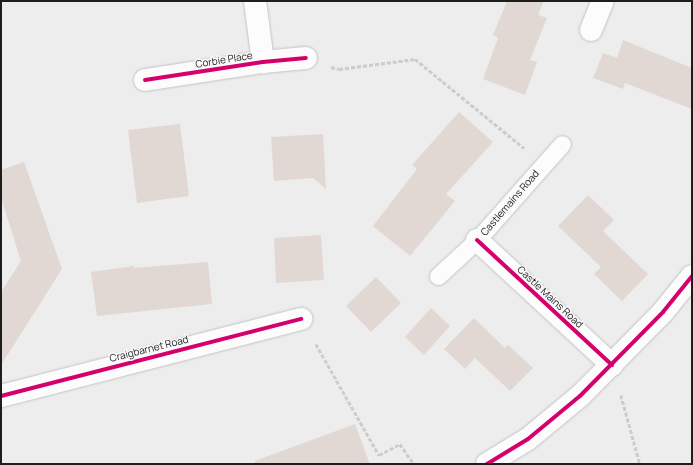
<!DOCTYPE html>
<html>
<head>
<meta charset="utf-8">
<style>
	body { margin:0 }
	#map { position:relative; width:693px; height:465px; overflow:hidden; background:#ededed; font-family:Manrope,sans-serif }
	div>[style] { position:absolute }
	.building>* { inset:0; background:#e1d8d3 }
	.path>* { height:2.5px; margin-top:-1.25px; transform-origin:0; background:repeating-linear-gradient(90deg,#cccccd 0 4px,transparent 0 6px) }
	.roads { filter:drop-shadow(0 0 1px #c3c3c3) drop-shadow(0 0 1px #c3c3c3) }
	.lane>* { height:17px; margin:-8.5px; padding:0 8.5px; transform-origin:8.5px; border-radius:8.5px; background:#fcfcfc }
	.street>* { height:22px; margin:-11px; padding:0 11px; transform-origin:11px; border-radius:11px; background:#fcfcfc }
	.secondary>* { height:22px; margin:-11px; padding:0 11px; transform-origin:11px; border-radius:11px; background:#fcfcfc }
	.cycleway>* { height:4px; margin:-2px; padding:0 2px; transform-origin:2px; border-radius:2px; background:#d6006c }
	span { translate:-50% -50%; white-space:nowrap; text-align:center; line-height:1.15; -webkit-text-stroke:3px #f9f9fb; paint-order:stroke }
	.street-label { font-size:10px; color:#1d1d1e }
	.frame { position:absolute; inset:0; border:2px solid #1d1d1e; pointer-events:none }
</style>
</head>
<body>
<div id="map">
	<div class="building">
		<i style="clip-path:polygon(507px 1px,544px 1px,538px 15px,547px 18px,530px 60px,537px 62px,525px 95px,483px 79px,498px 38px,493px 35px)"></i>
		<i style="clip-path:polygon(623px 40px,692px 68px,692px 109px,625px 83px,623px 89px,593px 78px,603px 53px,617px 58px)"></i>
		<i style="clip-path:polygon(459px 112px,493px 142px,446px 194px,455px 201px,410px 256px,373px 226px,417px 169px,412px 165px)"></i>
		<i style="clip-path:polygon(180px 124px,189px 196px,137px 203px,128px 130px)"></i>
		<i style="clip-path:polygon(323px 134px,326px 189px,313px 178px,274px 181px,271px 137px)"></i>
		<i style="clip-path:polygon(24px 162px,62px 269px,1px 365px,1px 292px,21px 261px,1px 198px,1px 170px)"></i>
		<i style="clip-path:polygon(588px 195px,614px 220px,603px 231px,648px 274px,622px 301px,594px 274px,601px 267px,558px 226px)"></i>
		<i style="clip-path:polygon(321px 235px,324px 280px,276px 283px,274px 238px)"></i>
		<i style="clip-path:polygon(208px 262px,212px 304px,97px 316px,91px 272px,134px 266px,134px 268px)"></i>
		<i style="clip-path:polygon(376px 277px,401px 303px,371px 332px,346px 306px)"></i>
		<i style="clip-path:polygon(431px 308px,450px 326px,424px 355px,405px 337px)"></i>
		<i style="clip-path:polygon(474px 318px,505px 348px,508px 345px,533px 368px,510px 391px,475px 358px,465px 369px,444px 349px)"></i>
		<i style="clip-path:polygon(355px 424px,370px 464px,255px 464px,255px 461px)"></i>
	</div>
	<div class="path">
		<i style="left:331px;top:67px;width:8px;rotate:14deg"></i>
		<i style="left:339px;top:69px;width:77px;rotate:-7.5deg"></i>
		<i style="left:415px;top:59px;width:141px;rotate:39.2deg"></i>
		<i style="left:316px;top:344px;width:128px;rotate:60.4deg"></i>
		<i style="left:379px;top:455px;width:24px;rotate:-28deg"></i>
		<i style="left:400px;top:444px;width:24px;rotate:55deg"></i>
		<i style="left:621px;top:395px;width:72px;rotate:74.6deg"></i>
	</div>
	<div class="roads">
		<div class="lane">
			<i style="left:438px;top:276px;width:53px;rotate:-42.7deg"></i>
			<i style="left:477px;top:240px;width:128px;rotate:-48.5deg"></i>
		</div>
		<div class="street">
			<i style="left:255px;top:1px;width:62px;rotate:82.5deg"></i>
			<i style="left:591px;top:30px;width:31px;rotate:-68deg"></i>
			<i style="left:145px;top:80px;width:119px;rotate:-8.7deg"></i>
			<i style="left:263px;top:62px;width:43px;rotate:-5.3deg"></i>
			<i style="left:477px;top:240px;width:184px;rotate:42.8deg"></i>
			<i style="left:1px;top:396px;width:310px;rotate:-14.4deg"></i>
		</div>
		<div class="secondary">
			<i style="left:487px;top:464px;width:48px;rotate:-31.4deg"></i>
			<i style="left:528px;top:439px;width:67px;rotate:-39.6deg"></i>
			<i style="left:580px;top:396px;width:118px;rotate:-45.3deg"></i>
			<i style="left:663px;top:312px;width:46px;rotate:-51.1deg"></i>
		</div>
	</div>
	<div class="cycleway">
		<i style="left:145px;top:80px;width:119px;rotate:-8.7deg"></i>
		<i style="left:263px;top:62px;width:43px;rotate:-5.3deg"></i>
		<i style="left:477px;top:240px;width:184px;rotate:42.8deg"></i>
		<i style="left:1px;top:396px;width:310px;rotate:-14.4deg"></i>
		<i style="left:487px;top:464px;width:48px;rotate:-31.4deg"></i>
		<i style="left:528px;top:439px;width:67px;rotate:-39.6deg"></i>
		<i style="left:580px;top:396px;width:118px;rotate:-45.3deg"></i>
		<i style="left:663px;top:312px;width:46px;rotate:-51.1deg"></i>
	</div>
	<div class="street-label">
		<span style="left:224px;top:60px;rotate:-9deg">Corbie Place</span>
		<span style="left:510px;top:203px;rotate:-49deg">Castlemains Road</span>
		<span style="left:550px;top:297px;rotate:43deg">Castle Mains Road</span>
		<span style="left:149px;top:349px;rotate:-14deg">Craigbarnet Road</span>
	</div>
	<div class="frame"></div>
</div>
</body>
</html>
